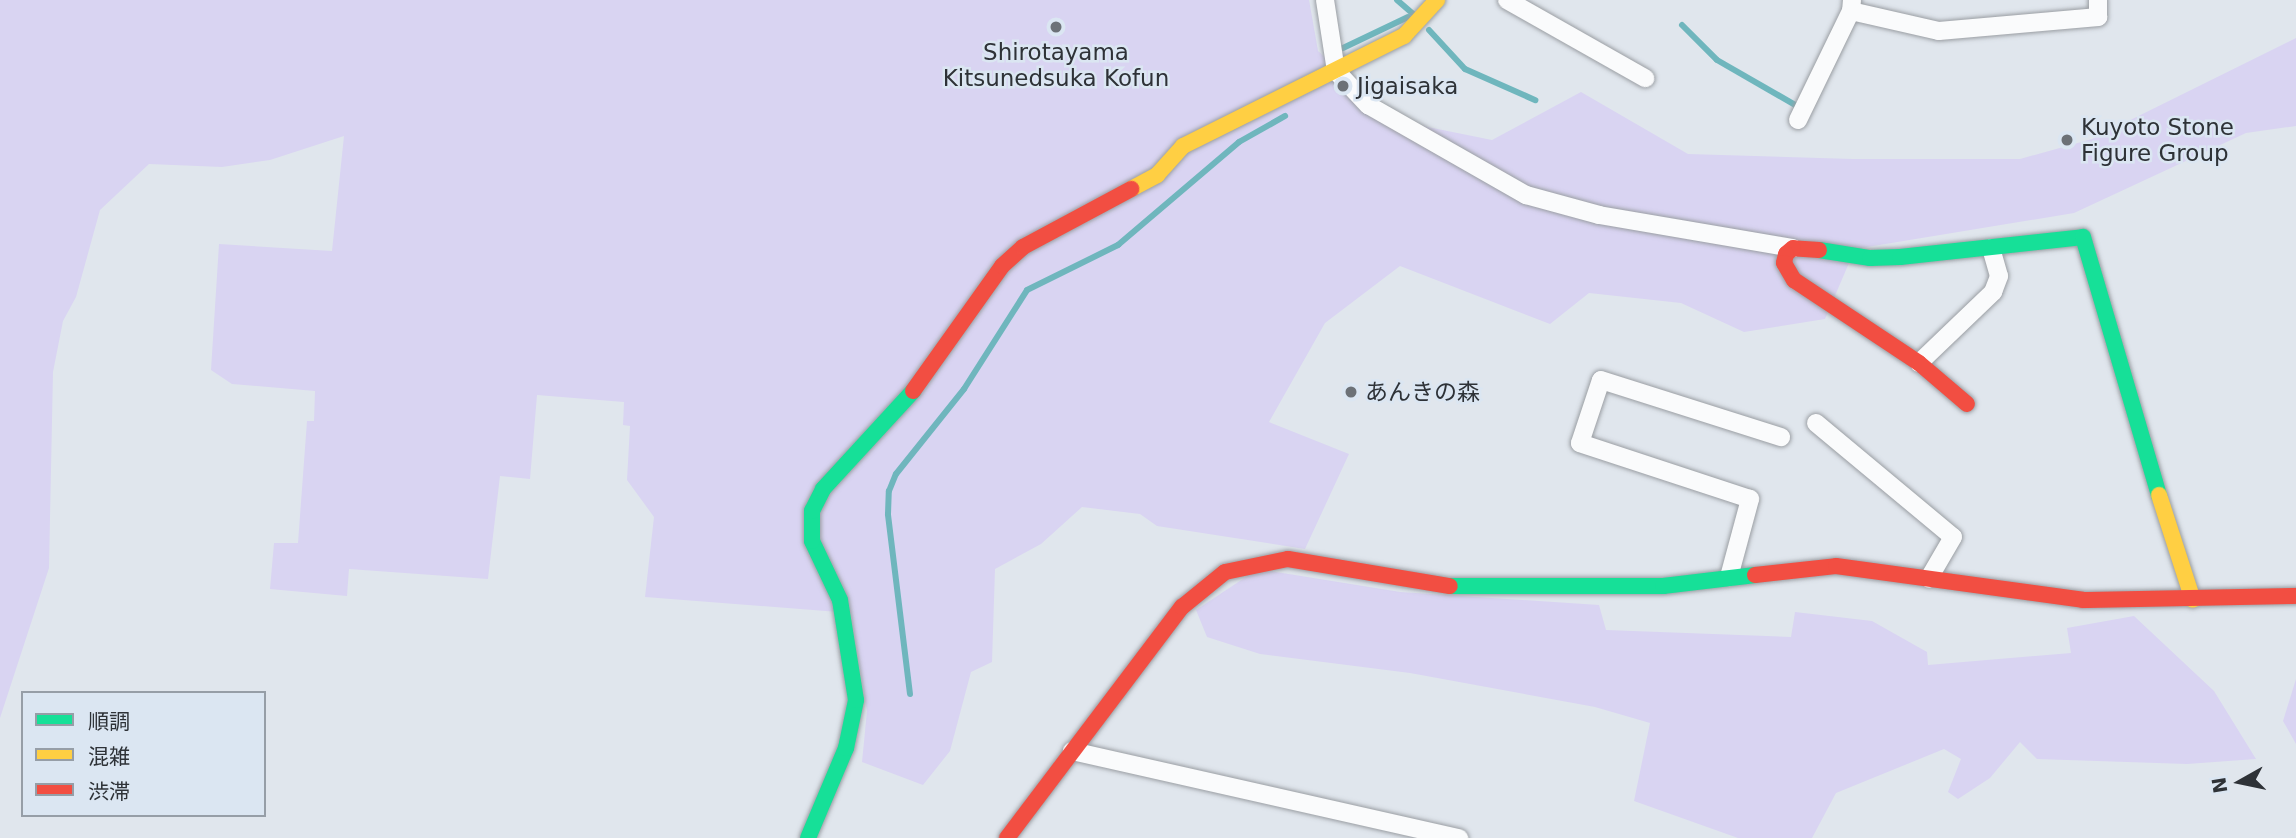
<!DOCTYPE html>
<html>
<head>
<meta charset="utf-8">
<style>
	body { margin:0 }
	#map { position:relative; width:2296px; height:838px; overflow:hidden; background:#e0e6ed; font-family:"DejaVu Sans","Noto Sans JP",sans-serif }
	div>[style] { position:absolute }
	.green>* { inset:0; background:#d9d4f2 }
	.stream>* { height:6px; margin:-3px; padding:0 3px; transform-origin:3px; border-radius:3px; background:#6fb6bd }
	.roads { filter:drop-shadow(0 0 2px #9a9ea3) drop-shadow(0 0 2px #9a9ea3) }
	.street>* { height:18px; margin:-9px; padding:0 9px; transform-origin:9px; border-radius:9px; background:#fafbfc }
	.fast>* { height:16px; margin:-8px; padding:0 8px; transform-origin:8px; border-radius:8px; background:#16e098 }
	.slow>* { height:16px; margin:-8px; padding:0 8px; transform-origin:8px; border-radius:8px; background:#ffcf43 }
	.jam>* { height:16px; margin:-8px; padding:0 8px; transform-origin:8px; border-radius:8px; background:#f24e42 }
	.dots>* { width:19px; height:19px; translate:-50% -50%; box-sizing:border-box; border:4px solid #dbe6f2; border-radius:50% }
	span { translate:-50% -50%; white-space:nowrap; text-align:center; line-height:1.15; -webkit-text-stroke:5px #dbe6f2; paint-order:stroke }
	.poi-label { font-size:23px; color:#2e3237 }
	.left { translate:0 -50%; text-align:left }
	.legend { position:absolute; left:21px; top:691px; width:245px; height:126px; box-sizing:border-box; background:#dbe6f2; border:2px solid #969ea7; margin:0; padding:9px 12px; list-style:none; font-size:21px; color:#2e3237 }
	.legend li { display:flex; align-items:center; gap:14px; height:35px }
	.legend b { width:35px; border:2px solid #969ea7 }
	.north { position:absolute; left:2205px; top:747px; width:70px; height:70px; -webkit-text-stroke:5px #dbe6f2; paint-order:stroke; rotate:261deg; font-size:19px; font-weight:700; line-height:28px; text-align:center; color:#2e3237 }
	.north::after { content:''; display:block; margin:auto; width:24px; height:32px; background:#2e3237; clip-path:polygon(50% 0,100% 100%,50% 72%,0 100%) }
</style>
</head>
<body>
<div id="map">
	<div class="green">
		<i style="clip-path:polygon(0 0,1309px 0,1318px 51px,1398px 121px,1492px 140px,1581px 92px,1688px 154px,1853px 159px,2020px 159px,2092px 139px,2296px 38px,2296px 126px,2246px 133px,2074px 213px,1855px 249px,1825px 319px,1744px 332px,1681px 303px,1589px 293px,1550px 324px,1400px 266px,1325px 323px,1269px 422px,1349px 454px,1305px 549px,1157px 526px,1140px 514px,1082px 507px,1041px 544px,995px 569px,992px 662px,971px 672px,950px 751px,923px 785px,862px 762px,867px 711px,851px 613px,645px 597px,654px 517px,627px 480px,630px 426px,623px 425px,624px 402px,537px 395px,530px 479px,500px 476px,488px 579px,349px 569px,347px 596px,270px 589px,274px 543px,298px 543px,307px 421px,314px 421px,315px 391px,232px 384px,211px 370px,219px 244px,332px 251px,344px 136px,270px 160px,222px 167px,149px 164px,100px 210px,76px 297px,63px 321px,53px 372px,49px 568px,0 718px)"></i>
		<i style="clip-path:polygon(1258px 569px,1400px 592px,1599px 605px,1606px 630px,1791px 637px,1795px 612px,1872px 621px,1927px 652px,1928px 665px,2071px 653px,2067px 628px,2134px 616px,2214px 691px,2256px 759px,2187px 764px,2037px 759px,2020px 742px,1990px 778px,1958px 799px,1948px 792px,1961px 759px,1944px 749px,1836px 793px,1812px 838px,1738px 838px,1634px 801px,1650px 723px,1595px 707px,1410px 673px,1260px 654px,1207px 637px,1196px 610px)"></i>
		<i style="clip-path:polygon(2296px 679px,2296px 744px,2283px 721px)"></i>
	</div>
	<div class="stream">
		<i style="left:1397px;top:0;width:23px;rotate:41deg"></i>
		<i style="left:1682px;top:25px;width:49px;rotate:45deg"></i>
		<i style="left:1717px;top:60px;width:92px;rotate:29.9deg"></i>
		<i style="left:1429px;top:30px;width:53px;rotate:47.3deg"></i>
		<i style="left:1465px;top:69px;width:77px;rotate:23.9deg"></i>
		<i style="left:1343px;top:48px;width:72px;rotate:-25.5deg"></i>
		<i style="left:910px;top:694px;width:181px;rotate:-97deg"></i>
		<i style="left:888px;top:514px;width:23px;rotate:-88deg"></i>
		<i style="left:889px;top:491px;width:18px;rotate:-68deg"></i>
		<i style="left:896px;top:474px;width:109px;rotate:-51.3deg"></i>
		<i style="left:964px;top:389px;width:117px;rotate:-57.5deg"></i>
		<i style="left:1027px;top:290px;width:102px;rotate:-26.3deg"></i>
		<i style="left:1118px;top:245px;width:159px;rotate:-40.4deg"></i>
		<i style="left:1239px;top:142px;width:53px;rotate:-29.5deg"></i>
	</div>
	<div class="roads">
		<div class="street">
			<i style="left:1325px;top:0;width:72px;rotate:81.2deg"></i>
			<i style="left:1336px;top:71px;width:47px;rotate:46.7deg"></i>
			<i style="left:1368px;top:105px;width:182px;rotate:29.7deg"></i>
			<i style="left:1526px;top:195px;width:76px;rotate:15.3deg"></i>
			<i style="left:1599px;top:215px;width:197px;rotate:9.7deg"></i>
			<i style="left:1507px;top:0;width:159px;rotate:29.5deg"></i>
			<i style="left:1852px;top:0;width:11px;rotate:95deg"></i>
			<i style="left:1851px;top:11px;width:90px;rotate:12.8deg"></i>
			<i style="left:1939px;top:31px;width:160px;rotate:-5deg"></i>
			<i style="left:2098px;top:17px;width:17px;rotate:-90deg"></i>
			<i style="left:1798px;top:120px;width:121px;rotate:-64.1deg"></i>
			<i style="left:1919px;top:363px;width:103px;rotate:-43.8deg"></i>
			<i style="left:1993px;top:292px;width:17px;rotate:-69deg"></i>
			<i style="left:1999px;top:276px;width:29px;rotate:-106deg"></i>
			<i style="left:1816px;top:423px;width:178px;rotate:39.8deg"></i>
			<i style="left:1953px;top:537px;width:48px;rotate:120.3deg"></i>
			<i style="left:1729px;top:577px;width:81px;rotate:-74.9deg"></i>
			<i style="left:1750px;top:499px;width:179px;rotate:-161.8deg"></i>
			<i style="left:1580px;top:443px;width:66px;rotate:-71.6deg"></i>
			<i style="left:1601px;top:380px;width:189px;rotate:17.6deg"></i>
			<i style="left:1072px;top:751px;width:397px;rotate:12.7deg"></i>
		</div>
		<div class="fast">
			<i style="left:1819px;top:250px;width:52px;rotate:8.9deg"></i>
			<i style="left:1870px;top:258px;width:30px;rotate:-2deg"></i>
			<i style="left:1900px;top:257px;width:184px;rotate:-6.2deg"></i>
			<i style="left:2083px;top:237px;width:269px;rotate:73.6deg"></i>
			<i style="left:1450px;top:586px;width:213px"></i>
			<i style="left:1663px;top:586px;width:93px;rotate:-6.8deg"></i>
			<i style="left:808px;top:838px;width:98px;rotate:-67.1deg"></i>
			<i style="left:846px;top:748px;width:49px;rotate:-78.2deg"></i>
			<i style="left:856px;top:700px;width:101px;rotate:-99.1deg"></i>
			<i style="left:840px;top:600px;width:65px;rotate:-115.4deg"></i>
			<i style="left:812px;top:541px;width:30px;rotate:-90deg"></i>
			<i style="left:812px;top:511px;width:25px;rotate:-63deg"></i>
			<i style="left:823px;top:489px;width:133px;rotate:-47.4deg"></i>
		</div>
		<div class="slow">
			<i style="left:1131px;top:189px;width:30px;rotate:-28deg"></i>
			<i style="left:1157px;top:175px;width:39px;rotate:-48deg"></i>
			<i style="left:1183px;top:146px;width:247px;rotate:-26.5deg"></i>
			<i style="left:1404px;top:36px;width:49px;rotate:-47.5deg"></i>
			<i style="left:2159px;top:495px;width:110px;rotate:72.1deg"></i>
		</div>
		<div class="jam">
			<i style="left:1819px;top:250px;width:26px;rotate:-176deg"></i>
			<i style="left:1793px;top:248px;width:9px;rotate:139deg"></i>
			<i style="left:1786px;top:254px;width:9px;rotate:103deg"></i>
			<i style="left:1784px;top:263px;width:20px;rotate:60deg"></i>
			<i style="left:1794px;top:280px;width:150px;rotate:33.6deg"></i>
			<i style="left:1919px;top:363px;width:63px;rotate:40.5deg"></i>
			<i style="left:913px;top:391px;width:153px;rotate:-54.5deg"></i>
			<i style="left:1002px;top:266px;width:28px;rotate:-42deg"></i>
			<i style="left:1023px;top:247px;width:123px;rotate:-28.2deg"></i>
			<i style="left:1755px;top:575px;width:81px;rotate:-6.3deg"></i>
			<i style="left:1836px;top:566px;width:249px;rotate:7.8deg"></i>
			<i style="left:2083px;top:600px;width:213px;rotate:-1.1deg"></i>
			<i style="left:1007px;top:838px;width:290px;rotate:-52.9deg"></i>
			<i style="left:1182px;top:607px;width:55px;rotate:-39.1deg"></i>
			<i style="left:1225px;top:572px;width:64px;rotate:-11.7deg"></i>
			<i style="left:1288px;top:559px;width:164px;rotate:9.5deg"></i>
		</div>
	</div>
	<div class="dots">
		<i style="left:1056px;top:27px;background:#6c7177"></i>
		<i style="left:1343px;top:86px;background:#6c7177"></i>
		<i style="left:2067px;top:140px;background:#6c7177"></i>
		<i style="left:1351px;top:392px;background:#6c7177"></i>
	</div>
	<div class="poi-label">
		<span style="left:1056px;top:65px">Shirotayama<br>Kitsunedsuka Kofun</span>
		<span class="left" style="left:1357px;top:86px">Jigaisaka</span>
		<span class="left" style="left:2081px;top:140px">Kuyoto Stone<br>Figure Group</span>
		<span class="left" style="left:1365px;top:392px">あんきの森</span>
	</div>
	<ul class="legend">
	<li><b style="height:9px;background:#16e098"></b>順調</li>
	<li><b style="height:9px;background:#ffcf43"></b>混雑</li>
	<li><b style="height:9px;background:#f24e42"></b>渋滞</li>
	</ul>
	<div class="north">N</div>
</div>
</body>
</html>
